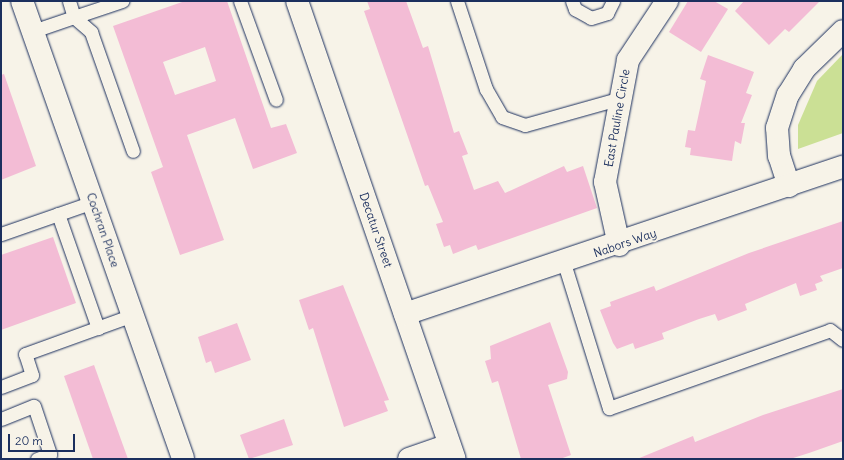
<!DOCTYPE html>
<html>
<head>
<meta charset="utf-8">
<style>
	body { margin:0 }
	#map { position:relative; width:844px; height:460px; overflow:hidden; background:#f7f3e8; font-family:Delius,sans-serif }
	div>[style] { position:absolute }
	.green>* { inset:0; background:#cbe095 }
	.building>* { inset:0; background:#f3bcd5 }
	.roads { filter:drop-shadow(0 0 1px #1b2f5e) drop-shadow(0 0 1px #1b2f5e) }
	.lane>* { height:13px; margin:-6.5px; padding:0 6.5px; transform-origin:6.5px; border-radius:6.5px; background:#f7f3e8 }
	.street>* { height:22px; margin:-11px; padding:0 11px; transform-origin:11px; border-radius:11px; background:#f7f3e8 }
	span { translate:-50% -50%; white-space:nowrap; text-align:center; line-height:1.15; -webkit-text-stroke:4px #f7f3e8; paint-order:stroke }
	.street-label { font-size:12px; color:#1b2f5e }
	.frame { position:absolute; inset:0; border:2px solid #1b2f5e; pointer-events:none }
	.scale { position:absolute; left:8px; top:434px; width:67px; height:18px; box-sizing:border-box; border:2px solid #1b2f5e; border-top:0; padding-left:5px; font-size:12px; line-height:14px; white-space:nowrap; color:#1b2f5e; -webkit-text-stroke:3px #f7f3e8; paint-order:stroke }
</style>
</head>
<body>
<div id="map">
	<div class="green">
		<i style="clip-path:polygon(843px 54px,843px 133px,798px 149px,798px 125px,817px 81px)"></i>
	</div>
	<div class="building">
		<i style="clip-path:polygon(evenodd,185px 1px,227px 1px,271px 128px,286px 124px,297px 153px,253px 169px,235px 118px,187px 135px,224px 240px,180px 255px,151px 172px,163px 167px,113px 26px,185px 1px,205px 47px,216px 81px,175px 95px,163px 62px,205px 47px)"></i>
		<i style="clip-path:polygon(367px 1px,406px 1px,423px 48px,428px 46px,454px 133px,459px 131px,468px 154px,462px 156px,474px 190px,498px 181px,505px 193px,564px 166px,567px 172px,583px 166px,597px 208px,478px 250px,476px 245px,453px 254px,450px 245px,444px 247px,436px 224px,443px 222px,428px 185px,425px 186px,364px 11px,370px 9px)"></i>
		<i style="clip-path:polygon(688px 1px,714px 1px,728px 9px,701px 52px,669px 32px)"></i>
		<i style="clip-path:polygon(744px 1px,820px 1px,789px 32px,785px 29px,769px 45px,735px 11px)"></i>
		<i style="clip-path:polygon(708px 55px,754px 72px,746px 93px,752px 95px,741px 123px,745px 123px,741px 144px,735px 141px,732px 161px,690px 155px,691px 148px,685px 147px,688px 130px,695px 131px,706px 81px,700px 79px)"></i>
		<i style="clip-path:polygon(4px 74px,36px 166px,1px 180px,1px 75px)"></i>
		<i style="clip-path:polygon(843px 221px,843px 268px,820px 276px,823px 281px,815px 284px,817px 290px,800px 296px,796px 283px,745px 304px,747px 310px,718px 321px,715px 314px,699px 319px,662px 333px,664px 339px,635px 349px,633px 343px,617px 349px,613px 343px,600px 310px,611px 306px,610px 302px,654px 286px,656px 291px,749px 253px)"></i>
		<i style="clip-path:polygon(53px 237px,76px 303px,1px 330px,1px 255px)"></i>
		<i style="clip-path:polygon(343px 285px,389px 400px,384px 401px,388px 411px,344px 427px,313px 328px,309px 330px,299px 300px)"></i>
		<i style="clip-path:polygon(550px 322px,568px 372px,567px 379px,548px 385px,571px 455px,560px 459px,521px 459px,498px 381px,492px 383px,485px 361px,491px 359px,490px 346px)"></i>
		<i style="clip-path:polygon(237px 323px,251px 360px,215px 373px,211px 361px,206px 363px,198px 337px)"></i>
		<i style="clip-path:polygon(94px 365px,128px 459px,93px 459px,64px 376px)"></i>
		<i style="clip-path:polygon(843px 389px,843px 441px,809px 453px,790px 459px,637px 459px,693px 436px,695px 442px,763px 415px)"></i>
		<i style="clip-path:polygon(284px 419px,293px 445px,249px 459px,240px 435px)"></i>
	</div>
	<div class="roads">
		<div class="lane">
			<i style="left:69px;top:1px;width:17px;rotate:73deg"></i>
			<i style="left:74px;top:17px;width:51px;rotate:-18.4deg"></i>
			<i style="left:240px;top:1px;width:105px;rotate:70deg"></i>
			<i style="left:457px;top:1px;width:93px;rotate:71.8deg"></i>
			<i style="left:486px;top:89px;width:32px;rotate:60deg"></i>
			<i style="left:502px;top:117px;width:24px;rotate:19deg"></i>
			<i style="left:525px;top:125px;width:100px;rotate:-15.7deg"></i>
			<i style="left:572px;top:1px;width:9px;rotate:69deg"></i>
			<i style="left:575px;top:9px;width:18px;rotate:29deg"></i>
			<i style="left:591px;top:18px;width:17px;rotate:-17deg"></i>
			<i style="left:607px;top:13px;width:13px;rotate:-63deg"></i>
			<i style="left:33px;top:31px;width:43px;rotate:-18.9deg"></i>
			<i style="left:74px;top:17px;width:23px;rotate:41deg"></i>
			<i style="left:91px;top:32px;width:126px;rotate:70.6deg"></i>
			<i style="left:58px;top:214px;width:121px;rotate:70.7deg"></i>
			<i style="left:1px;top:234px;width:97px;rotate:-19.2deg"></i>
			<i style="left:564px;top:263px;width:152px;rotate:72.8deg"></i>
			<i style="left:609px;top:408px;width:234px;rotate:-19.4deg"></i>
			<i style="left:830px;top:330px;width:16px;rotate:38deg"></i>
			<i style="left:1px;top:387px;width:33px;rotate:-21deg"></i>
			<i style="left:32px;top:375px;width:22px;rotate:-108deg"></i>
			<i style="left:25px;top:354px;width:115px;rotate:-19.9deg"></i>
			<i style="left:1px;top:419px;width:35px;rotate:-22deg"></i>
			<i style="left:34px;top:406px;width:51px;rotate:71.6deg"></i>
			<i style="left:50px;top:454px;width:14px;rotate:159deg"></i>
		</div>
		<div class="street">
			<i style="left:22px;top:1px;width:485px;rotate:70.6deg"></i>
			<i style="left:297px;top:1px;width:484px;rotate:71deg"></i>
			<i style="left:789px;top:186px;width:32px;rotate:-108deg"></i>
			<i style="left:779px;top:156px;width:28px;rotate:-94deg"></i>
			<i style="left:777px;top:128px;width:35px;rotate:-72deg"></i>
			<i style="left:788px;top:95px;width:31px;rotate:-58deg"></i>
			<i style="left:804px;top:69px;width:54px;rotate:-44.3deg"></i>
			<i style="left:619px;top:245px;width:65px;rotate:-102.5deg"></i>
			<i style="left:605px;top:182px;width:124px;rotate:-79.3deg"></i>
			<i style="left:628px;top:60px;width:71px;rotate:-56.5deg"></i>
			<i style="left:405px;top:314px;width:462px;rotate:-18.6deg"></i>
			<i style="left:409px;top:459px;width:42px;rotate:-19.3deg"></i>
		</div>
	</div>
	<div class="street-label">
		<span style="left:617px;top:118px;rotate:-80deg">East Pauline Circle</span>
		<span style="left:103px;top:230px;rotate:71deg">Cochran Place</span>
		<span style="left:376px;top:230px;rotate:71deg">Decatur Street</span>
		<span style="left:625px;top:243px;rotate:-19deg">Nabors Way</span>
	</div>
	<div class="frame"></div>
	<div class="scale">20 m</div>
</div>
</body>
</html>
